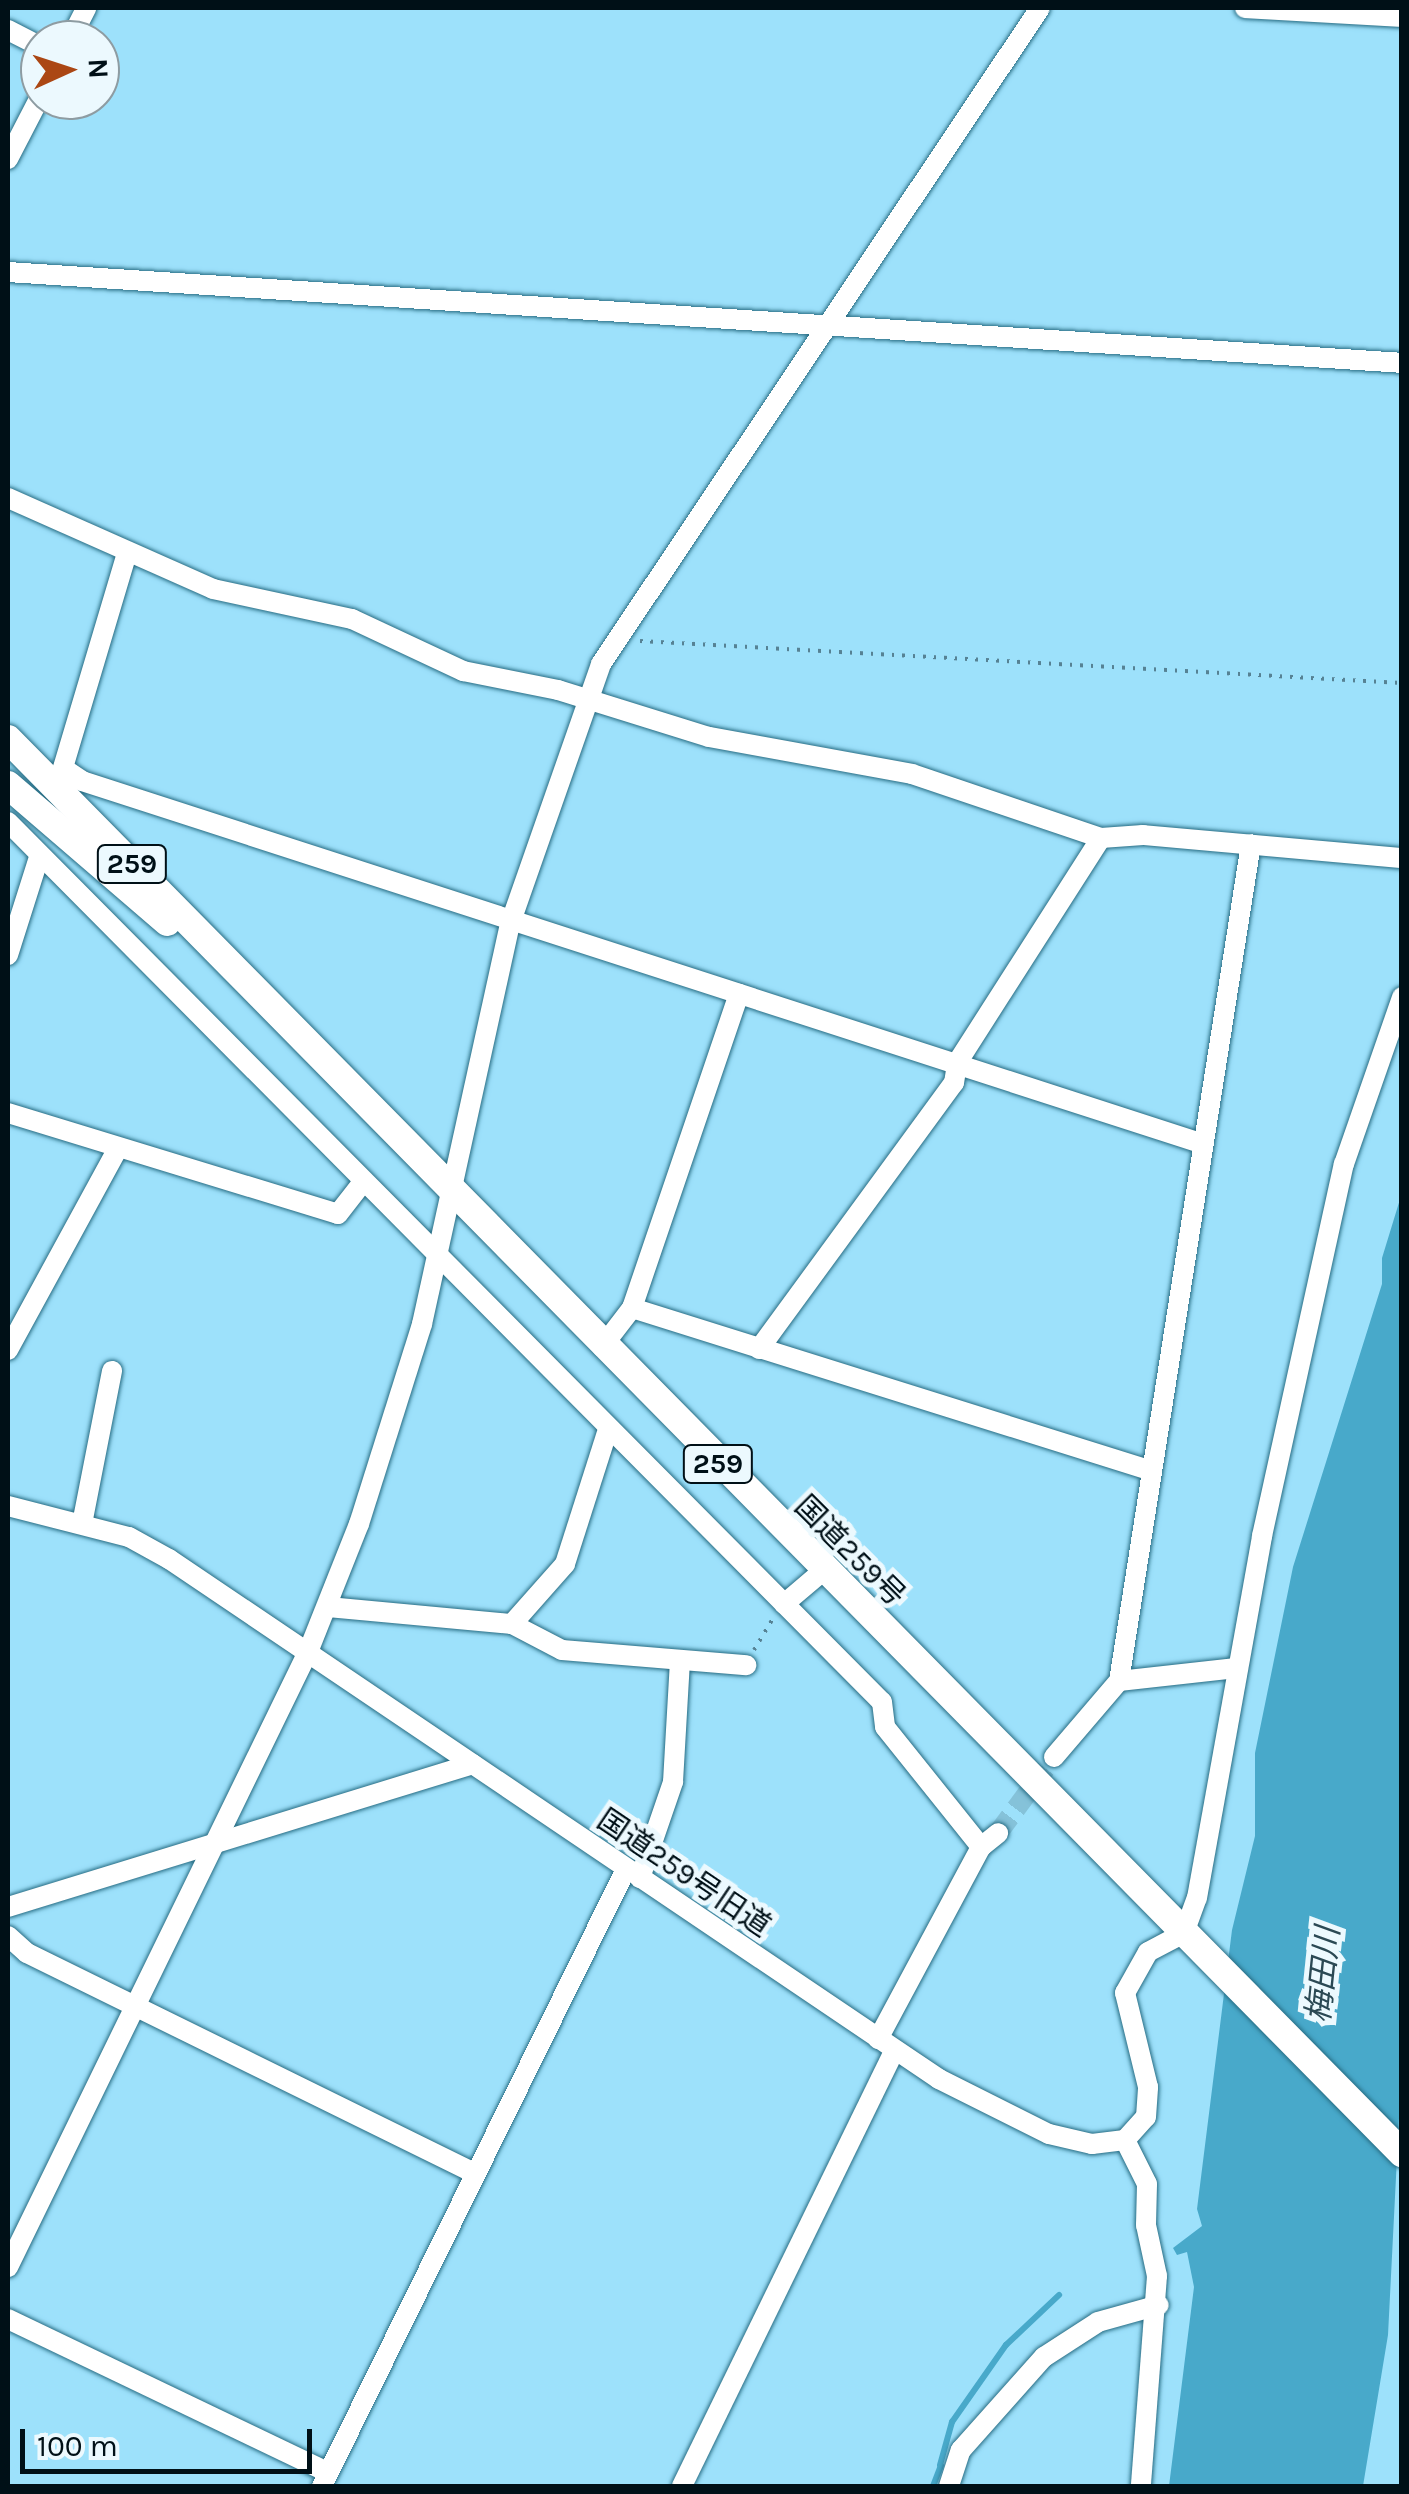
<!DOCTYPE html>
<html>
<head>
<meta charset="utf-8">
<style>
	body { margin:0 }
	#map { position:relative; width:1409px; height:2494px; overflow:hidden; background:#9de1fb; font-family:Karla,"Noto Sans JP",sans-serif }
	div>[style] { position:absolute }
	.water>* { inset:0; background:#48a9ca }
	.stream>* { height:6px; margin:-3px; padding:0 3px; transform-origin:3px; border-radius:3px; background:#48a9ca }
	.minor-tunnel>* { height:20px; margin-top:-10px; transform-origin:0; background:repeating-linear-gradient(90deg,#85c2d9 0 20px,transparent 0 30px) }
	.path>* { height:4px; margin-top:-2px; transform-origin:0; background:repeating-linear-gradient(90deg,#568294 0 2.5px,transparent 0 10.5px) }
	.roads { filter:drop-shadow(0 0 2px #276c83) drop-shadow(0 0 2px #276c83) }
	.minor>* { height:20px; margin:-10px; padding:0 10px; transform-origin:10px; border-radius:10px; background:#fff }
	.highway>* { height:28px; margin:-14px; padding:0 14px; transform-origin:14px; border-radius:14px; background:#fff }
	span { translate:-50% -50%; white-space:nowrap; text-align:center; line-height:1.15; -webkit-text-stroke:10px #ecf9fe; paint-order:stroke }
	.shield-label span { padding:2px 8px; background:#ecf9fe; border:2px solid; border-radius:8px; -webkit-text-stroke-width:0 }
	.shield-label { font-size:28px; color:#001017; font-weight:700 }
	.street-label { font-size:30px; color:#001017 }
	.water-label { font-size:32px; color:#2b4954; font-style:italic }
	.frame { position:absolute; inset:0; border:10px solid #001017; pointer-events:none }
	.north { position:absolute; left:20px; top:20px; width:100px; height:100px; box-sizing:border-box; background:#ecf9fe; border:2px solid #8e9ca2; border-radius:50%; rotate:87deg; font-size:28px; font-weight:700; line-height:40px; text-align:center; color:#001017 }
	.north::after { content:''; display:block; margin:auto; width:35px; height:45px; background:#ab4714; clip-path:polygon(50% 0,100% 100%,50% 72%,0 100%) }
	.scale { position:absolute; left:20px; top:2429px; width:292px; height:45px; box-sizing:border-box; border:5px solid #001017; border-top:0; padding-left:12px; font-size:30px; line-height:35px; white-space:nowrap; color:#001017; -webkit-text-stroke:8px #ecf9fe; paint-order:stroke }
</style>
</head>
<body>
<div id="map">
	<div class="water">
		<i style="clip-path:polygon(1401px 1196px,1402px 2059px,1388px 2335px,1363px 2486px,1169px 2486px,1194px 2287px,1187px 2252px,1177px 2255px,1173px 2248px,1202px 2226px,1197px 2209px,1232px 1930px,1255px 1836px,1255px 1753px,1293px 1567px,1382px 1284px,1382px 1258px)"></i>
	</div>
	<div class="stream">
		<i style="left:940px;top:2465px;width:45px;rotate:-74.4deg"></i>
		<i style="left:952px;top:2422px;width:94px;rotate:-55deg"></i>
		<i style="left:1006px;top:2345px;width:73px;rotate:-43.3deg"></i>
		<i style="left:933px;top:2486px;width:22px;rotate:-69deg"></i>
	</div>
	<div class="minor-tunnel">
		<i style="left:998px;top:1833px;width:94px;rotate:-53.6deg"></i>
	</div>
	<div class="path">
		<i style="left:640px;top:641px;width:763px;rotate:3.15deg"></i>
		<i style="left:754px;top:1650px;width:35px;rotate:-59deg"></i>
	</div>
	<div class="roads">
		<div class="minor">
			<i style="left:1245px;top:8px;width:157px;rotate:3.3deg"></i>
			<i style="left:8px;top:30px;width:36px;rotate:27deg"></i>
			<i style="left:70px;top:40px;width:36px;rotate:-63deg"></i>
			<i style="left:8px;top:159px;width:70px;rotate:-62.7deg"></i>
			<i style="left:8px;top:272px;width:1397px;rotate:3.73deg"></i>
			<i style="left:8px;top:498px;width:224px;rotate:23.9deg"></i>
			<i style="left:213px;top:589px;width:142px;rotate:12.2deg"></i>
			<i style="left:352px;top:619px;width:123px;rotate:25.1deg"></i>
			<i style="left:463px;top:671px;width:97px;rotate:11.3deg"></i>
			<i style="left:558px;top:690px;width:158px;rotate:17.3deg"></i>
			<i style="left:709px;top:737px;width:206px;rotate:10.3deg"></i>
			<i style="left:912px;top:774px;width:200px;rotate:18.7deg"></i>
			<i style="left:1101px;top:838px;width:42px;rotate:-4.1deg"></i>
			<i style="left:1143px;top:835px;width:260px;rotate:5.1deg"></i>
			<i style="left:127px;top:553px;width:224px;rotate:106.6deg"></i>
			<i style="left:63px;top:768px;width:23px;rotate:34deg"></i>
			<i style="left:82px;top:781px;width:1178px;rotate:17.94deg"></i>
			<i style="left:8px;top:822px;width:1240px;rotate:45.2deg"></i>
			<i style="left:882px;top:1702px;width:25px;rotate:83deg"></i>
			<i style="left:885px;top:1727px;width:154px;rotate:51.3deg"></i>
			<i style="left:8px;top:955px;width:103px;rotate:-72.4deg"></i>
			<i style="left:8px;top:1113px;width:345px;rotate:17deg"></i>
			<i style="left:338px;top:1214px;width:41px;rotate:-52deg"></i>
			<i style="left:632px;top:1308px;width:545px;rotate:17.4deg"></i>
			<i style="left:602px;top:1347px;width:49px;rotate:-52.4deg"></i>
			<i style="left:632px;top:1308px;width:332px;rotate:-71.2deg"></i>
			<i style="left:759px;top:1349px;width:330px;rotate:-53.8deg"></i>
			<i style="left:954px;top:1083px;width:20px;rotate:-81deg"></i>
			<i style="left:957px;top:1063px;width:267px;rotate:-57.4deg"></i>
			<i style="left:8px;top:1350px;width:230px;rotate:-61.4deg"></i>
			<i style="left:8px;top:1506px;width:125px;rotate:14.4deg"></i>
			<i style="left:129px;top:1537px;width:46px;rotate:28.8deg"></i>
			<i style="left:169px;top:1559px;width:929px;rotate:34.03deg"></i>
			<i style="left:939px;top:2079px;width:123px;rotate:26.6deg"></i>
			<i style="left:1049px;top:2134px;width:44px;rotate:13.1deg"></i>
			<i style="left:1092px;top:2144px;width:33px;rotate:-7deg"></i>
			<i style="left:1125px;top:2140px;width:31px;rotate:-48deg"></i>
			<i style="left:1146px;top:2117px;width:30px;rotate:-86deg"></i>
			<i style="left:1148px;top:2087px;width:97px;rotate:-103.7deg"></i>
			<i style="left:1125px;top:1993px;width:47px;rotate:-60.7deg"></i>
			<i style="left:1148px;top:1952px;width:41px;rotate:-27.8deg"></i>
			<i style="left:1184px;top:1933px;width:37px;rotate:-70deg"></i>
			<i style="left:1197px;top:1898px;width:368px;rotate:-79.8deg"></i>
			<i style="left:1262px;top:1536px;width:381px;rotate:-77.6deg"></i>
			<i style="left:1344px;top:1164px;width:177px;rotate:-70.8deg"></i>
			<i style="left:82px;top:1524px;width:156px;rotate:-78.9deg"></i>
			<i style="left:784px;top:1604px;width:52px;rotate:-40.4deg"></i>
			<i style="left:328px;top:1607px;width:185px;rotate:5.3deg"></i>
			<i style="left:512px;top:1624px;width:80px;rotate:-48.5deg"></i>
			<i style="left:565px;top:1564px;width:142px;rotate:-72.3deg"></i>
			<i style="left:512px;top:1624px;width:56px;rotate:27.5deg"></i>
			<i style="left:562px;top:1650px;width:185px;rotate:4.7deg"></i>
			<i style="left:1119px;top:1681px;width:118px;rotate:-6.3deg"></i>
			<i style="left:1054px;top:1757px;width:100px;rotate:-49.5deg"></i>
			<i style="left:1119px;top:1681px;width:847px;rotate:-81.04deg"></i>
			<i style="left:640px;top:1878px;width:102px;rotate:-71deg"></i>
			<i style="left:673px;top:1782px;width:122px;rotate:-86.7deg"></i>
			<i style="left:8px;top:1907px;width:486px;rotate:-17.1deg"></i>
			<i style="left:8px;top:1936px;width:25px;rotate:42deg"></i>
			<i style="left:27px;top:1953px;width:499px;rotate:26.2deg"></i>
			<i style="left:878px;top:2039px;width:218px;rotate:-61.8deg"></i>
			<i style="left:981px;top:1847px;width:22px;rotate:-39deg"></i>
			<i style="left:1125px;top:2140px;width:49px;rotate:63.4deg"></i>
			<i style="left:1147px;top:2184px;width:41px;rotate:91.4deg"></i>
			<i style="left:1146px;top:2225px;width:52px;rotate:77.8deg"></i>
			<i style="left:1157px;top:2276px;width:211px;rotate:94.4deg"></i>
			<i style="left:8px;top:2267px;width:684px;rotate:-64deg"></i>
			<i style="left:308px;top:1652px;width:138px;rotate:-68.3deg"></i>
			<i style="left:359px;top:1524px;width:210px;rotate:-72.5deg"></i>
			<i style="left:422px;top:1324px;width:410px;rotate:-77.6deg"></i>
			<i style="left:510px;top:924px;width:275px;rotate:-70.7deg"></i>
			<i style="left:601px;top:664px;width:789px;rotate:-56.21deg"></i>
			<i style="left:8px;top:2319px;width:355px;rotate:25.6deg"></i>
			<i style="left:322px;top:2486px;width:688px;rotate:-63.77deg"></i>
			<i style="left:682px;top:2486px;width:485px;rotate:-64deg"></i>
			<i style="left:949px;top:2486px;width:38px;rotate:-72deg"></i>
			<i style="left:961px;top:2450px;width:125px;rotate:-48.3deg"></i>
			<i style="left:1044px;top:2357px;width:64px;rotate:-32.9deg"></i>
			<i style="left:1098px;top:2322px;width:63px;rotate:-15.6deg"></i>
		</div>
		<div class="highway">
			<i style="left:8px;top:739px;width:1986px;rotate:45.41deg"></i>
			<i style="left:8px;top:785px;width:210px;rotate:40.7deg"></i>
		</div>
	</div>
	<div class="shield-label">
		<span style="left:132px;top:864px">259</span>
		<span style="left:718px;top:1464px">259</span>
	</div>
	<div class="street-label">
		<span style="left:850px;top:1551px;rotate:45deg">国道259号</span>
		<span style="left:684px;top:1873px;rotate:34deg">国道259号旧道</span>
	</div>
	<div class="water-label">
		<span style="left:1324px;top:1975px;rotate:-84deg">梅田川</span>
	</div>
	<div class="frame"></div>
	<div class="north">N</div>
	<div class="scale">100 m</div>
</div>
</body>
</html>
